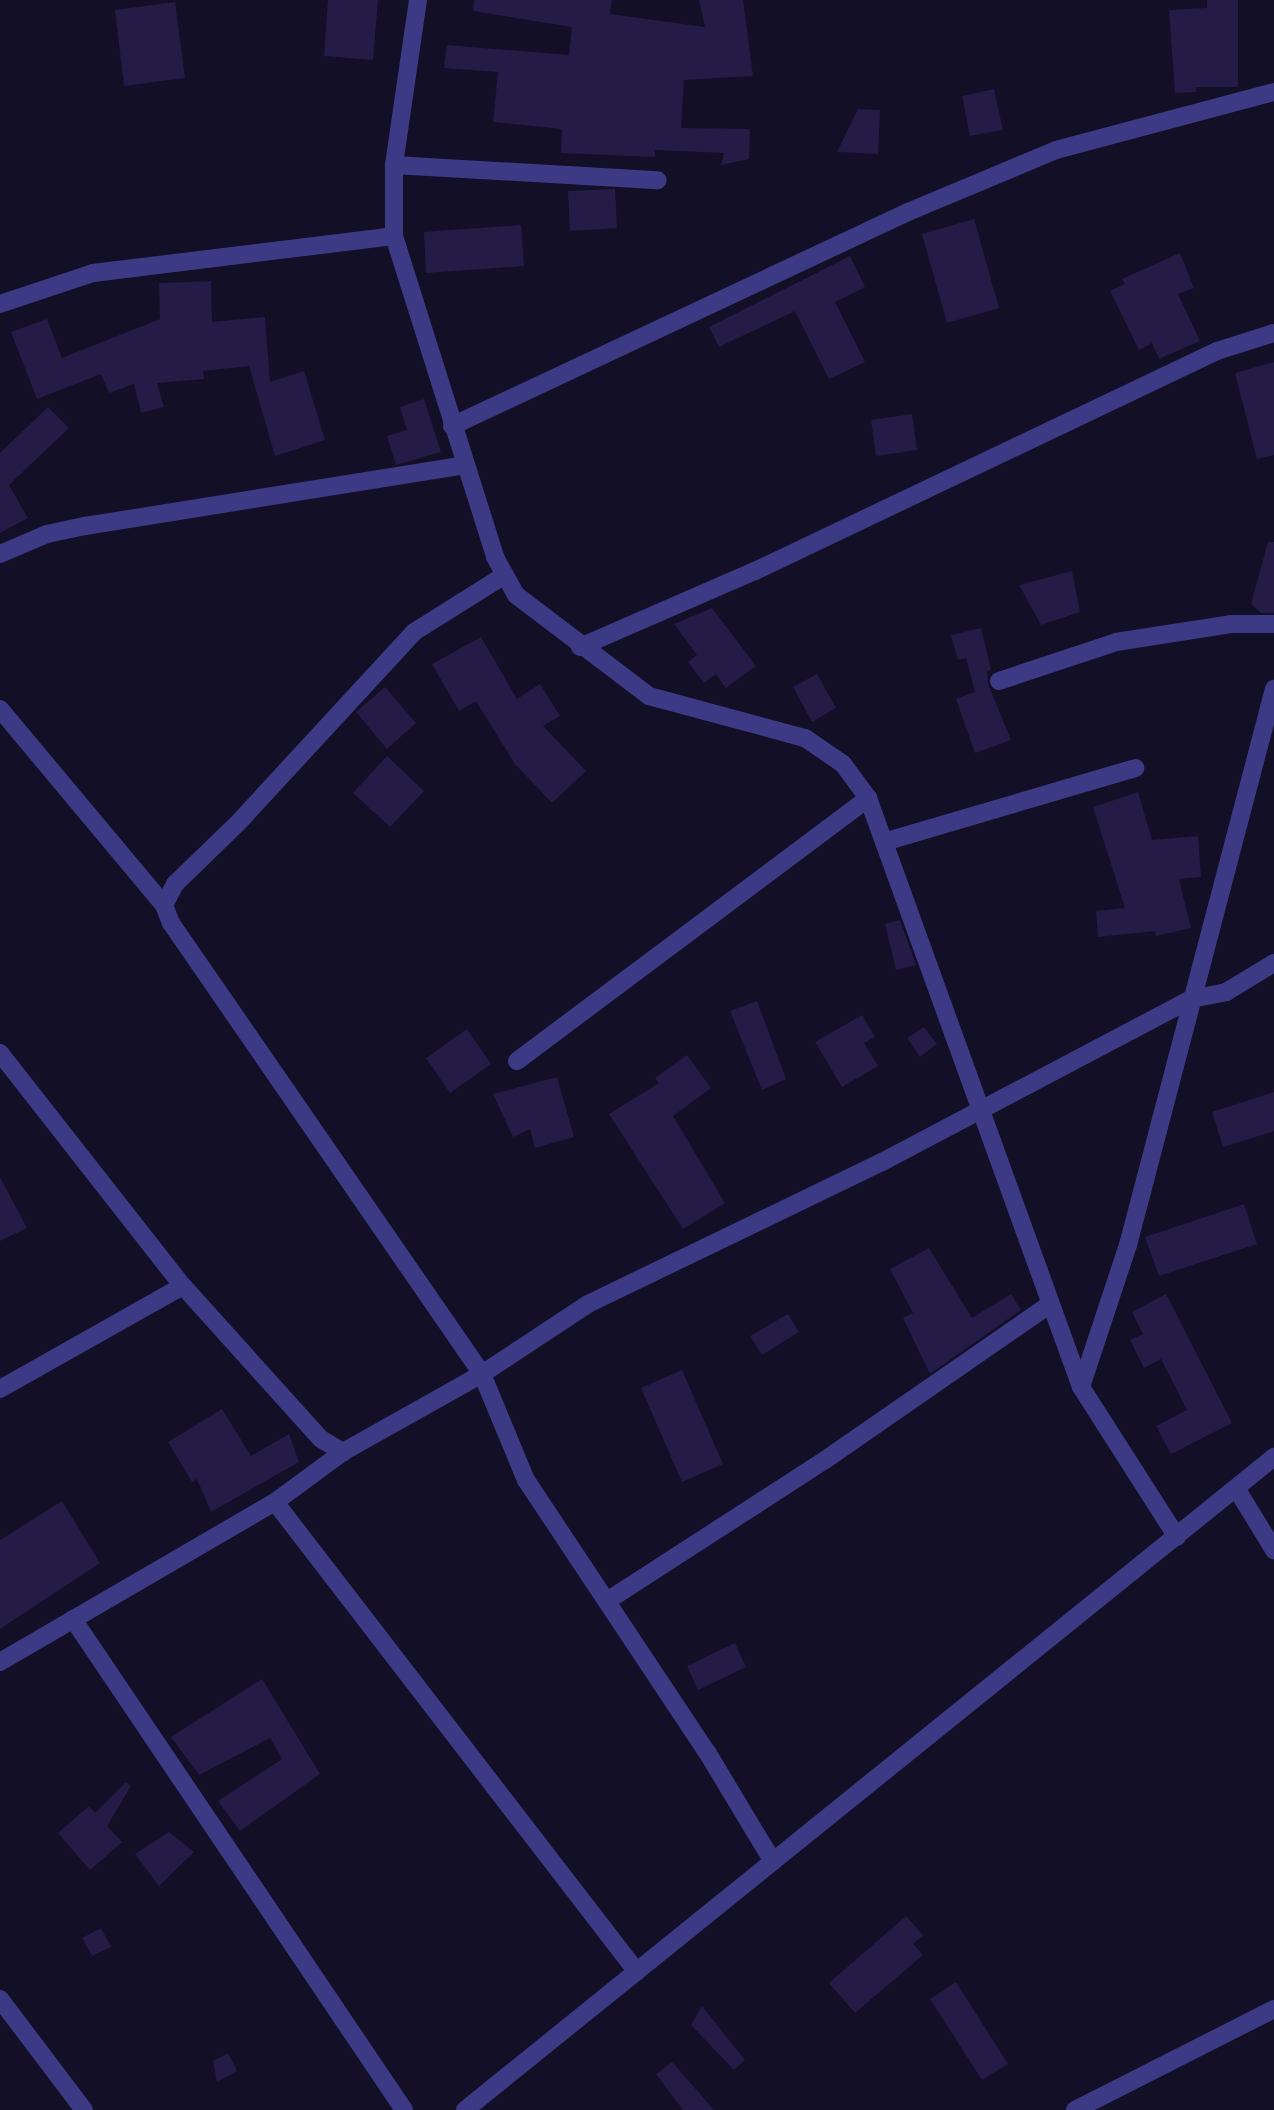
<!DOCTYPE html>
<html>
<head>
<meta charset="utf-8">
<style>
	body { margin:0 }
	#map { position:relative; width:1274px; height:2110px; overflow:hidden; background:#130f26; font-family:Signika,sans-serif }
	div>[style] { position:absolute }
	.building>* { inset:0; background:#241b47 }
	.minor>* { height:18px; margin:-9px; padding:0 9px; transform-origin:9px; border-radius:9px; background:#3d3a85 }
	span { translate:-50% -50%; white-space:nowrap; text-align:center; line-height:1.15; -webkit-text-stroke:7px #130f26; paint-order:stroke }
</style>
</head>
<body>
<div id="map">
	<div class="building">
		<i style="clip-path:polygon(328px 0,378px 0,373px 60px,324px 56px)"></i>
		<i style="clip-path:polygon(474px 0,612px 0,610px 14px,705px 27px,699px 0,743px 0,753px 76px,684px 80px,681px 128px,750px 129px,749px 159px,721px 165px,724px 153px,655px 150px,655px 157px,561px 153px,562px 129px,493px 122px,498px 72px,444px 68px,447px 45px,569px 55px,572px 27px,473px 11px)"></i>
		<i style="clip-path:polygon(1207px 0,1238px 0,1238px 87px,1196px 87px,1196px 92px,1175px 93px,1169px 10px,1207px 8px)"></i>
		<i style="clip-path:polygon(175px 2px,185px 78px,124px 86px,115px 10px)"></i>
		<i style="clip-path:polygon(994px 89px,1003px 130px,970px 136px,962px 96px)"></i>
		<i style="clip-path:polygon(858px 109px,880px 110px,878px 154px,837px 152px)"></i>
		<i style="clip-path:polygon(615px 189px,617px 228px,570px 231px,568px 191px)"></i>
		<i style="clip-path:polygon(974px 219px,999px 308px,947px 323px,922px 234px)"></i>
		<i style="clip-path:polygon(521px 225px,524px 266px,426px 273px,424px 232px)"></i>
		<i style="clip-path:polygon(1180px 253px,1194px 288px,1178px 294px,1200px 341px,1159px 359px,1152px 343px,1139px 350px,1110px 291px,1125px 284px,1122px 279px)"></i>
		<i style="clip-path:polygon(850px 256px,865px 287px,835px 302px,865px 362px,829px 379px,795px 311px,719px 347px,709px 327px)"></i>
		<i style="clip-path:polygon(211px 281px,212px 322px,265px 317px,270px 382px,304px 371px,325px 440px,275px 456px,249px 366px,203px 371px,204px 379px,157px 383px,164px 407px,141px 413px,134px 384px,109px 393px,101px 374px,37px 399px,11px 332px,47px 319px,62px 358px,160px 319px,159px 283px)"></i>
		<i style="clip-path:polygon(1274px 362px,1274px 455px,1257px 459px,1235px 373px)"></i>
		<i style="clip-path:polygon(424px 399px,441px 452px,396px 465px,387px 436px,407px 430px,400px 407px)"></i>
		<i style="clip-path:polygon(48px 407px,69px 428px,9px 485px,28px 518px,0 533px,0 453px)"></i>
		<i style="clip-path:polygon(912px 414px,917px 450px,876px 456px,871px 420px)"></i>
		<i style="clip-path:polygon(1268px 542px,1274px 542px,1274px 613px,1261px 613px,1251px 604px)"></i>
		<i style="clip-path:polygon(1072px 571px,1080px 612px,1041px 625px,1019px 585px)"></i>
		<i style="clip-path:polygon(712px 608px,756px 666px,726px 688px,716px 674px,704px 683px,688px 662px,697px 655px,674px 624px)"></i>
		<i style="clip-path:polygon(981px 628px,991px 670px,987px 671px,988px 684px,1011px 740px,975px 753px,956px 699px,975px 692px,966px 658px,958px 660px,951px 635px)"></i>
		<i style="clip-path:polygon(481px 637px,517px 699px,540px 684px,560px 716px,543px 726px,586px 771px,552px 803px,515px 764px,476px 701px,459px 711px,432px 664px)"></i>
		<i style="clip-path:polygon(817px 674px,836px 708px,812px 722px,793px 687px)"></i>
		<i style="clip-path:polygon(385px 687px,416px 723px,387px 749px,356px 712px)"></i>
		<i style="clip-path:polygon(387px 756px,424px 791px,390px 827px,353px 793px)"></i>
		<i style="clip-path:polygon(1138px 792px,1152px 840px,1198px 836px,1201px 877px,1179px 879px,1191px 928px,1156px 936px,1155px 931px,1098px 937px,1096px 911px,1125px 908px,1093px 807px)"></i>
		<i style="clip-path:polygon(900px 920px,916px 965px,896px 970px,885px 924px)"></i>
		<i style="clip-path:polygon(757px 1001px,786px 1079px,762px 1090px,730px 1011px)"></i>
		<i style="clip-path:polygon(862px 1015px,875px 1037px,864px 1043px,878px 1066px,842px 1087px,815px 1042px)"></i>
		<i style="clip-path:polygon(924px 1027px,937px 1044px,920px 1057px,907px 1038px)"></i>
		<i style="clip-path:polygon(467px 1029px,491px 1064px,450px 1093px,426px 1058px)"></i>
		<i style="clip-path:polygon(687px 1055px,711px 1088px,673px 1116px,725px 1203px,683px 1229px,609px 1114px,659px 1083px,655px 1078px)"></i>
		<i style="clip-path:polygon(557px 1077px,574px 1137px,535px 1148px,530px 1129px,513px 1137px,493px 1094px)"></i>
		<i style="clip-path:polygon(1274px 1092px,1274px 1131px,1223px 1147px,1212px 1112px)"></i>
		<i style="clip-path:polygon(0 1177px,27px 1228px,0 1241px)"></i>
		<i style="clip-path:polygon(1244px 1204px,1257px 1244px,1159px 1276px,1145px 1237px)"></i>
		<i style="clip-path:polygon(929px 1248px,972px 1318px,1011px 1294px,1021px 1310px,930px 1374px,903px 1318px,913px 1313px,890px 1269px)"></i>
		<i style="clip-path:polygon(1166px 1294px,1232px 1423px,1171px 1454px,1156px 1426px,1187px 1410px,1161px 1359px,1144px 1368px,1130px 1340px,1143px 1334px,1132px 1312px)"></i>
		<i style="clip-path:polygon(788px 1314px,799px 1332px,762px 1355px,750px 1336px)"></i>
		<i style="clip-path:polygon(682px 1370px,723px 1464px,682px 1482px,641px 1388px)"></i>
		<i style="clip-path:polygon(222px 1409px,251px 1456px,289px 1434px,299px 1462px,211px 1512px,197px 1479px,192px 1482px,168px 1442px)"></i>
		<i style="clip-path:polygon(62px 1501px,100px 1563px,0 1629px,0 1540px)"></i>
		<i style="clip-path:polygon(735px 1643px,746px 1667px,698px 1690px,687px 1666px)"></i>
		<i style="clip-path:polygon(262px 1679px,320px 1774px,240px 1831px,218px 1801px,282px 1759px,270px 1738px,199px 1775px,171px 1737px)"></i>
		<i style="clip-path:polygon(126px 1782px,131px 1786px,107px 1826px,122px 1842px,90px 1870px,58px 1833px,89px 1806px,95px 1813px)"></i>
		<i style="clip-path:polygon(169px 1832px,194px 1852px,159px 1886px,135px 1854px)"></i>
		<i style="clip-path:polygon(906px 1916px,923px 1935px,913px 1944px,923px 1955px,855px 2013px,829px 1983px)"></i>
		<i style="clip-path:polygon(101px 1928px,111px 1947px,92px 1956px,82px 1938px)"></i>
		<i style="clip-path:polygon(956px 1982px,1008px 2064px,982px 2080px,930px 1999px)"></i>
		<i style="clip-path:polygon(702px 2006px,745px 2060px,734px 2070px,691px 2025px)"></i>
		<i style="clip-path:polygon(228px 2053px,237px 2071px,217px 2082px,213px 2061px)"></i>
		<i style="clip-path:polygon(672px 2062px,714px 2110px,683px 2110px,656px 2074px)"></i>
	</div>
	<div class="minor">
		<i style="left:418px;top:0;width:167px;rotate:98.3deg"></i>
		<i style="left:394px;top:165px;width:71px;rotate:90deg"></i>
		<i style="left:394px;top:236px;width:337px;rotate:72.5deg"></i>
		<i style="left:495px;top:557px;width:43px;rotate:61.1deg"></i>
		<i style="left:516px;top:595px;width:167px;rotate:37.2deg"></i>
		<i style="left:649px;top:696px;width:162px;rotate:15.1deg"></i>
		<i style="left:805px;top:738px;width:46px;rotate:34.4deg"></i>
		<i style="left:843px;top:764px;width:42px;rotate:53.7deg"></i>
		<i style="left:868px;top:798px;width:626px;rotate:70.12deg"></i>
		<i style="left:1081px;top:1387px;width:178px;rotate:57.4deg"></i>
		<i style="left:394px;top:165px;width:264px;rotate:3.3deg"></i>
		<i style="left:0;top:304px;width:98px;rotate:-18.4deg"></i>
		<i style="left:93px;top:273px;width:303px;rotate:-7deg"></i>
		<i style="left:452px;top:426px;width:504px;rotate:-25.14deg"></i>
		<i style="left:908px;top:212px;width:160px;rotate:-22.7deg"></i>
		<i style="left:1056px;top:150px;width:226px;rotate:-14.9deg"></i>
		<i style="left:0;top:554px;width:51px;rotate:-23.1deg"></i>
		<i style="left:47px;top:534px;width:39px;rotate:-12deg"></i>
		<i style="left:85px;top:526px;width:385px;rotate:-9.1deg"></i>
		<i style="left:580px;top:647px;width:191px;rotate:-23.5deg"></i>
		<i style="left:755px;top:571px;width:512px;rotate:-25.46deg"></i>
		<i style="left:1217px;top:351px;width:60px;rotate:-17.5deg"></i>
		<i style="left:999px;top:681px;width:123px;rotate:-18.4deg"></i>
		<i style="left:1116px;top:642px;width:116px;rotate:-8.9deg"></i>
		<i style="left:1231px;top:624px;width:43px"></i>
		<i style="left:0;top:709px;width:256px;rotate:50.1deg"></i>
		<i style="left:164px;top:905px;width:19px;rotate:69deg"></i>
		<i style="left:171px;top:923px;width:548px;rotate:55.41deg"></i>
		<i style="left:482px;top:1374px;width:127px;rotate:-33.4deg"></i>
		<i style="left:588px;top:1304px;width:326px;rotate:-25.8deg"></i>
		<i style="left:882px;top:1162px;width:349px;rotate:-27.8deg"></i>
		<i style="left:1191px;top:999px;width:36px;rotate:-11deg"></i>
		<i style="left:1226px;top:992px;width:56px;rotate:-31.1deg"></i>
		<i style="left:884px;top:842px;width:262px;rotate:-16.4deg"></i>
		<i style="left:164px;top:905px;width:24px;rotate:-62deg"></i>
		<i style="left:175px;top:884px;width:86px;rotate:-44.1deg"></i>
		<i style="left:237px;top:824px;width:261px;rotate:-47.3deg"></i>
		<i style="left:414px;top:632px;width:107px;rotate:-32.1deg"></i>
		<i style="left:0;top:1053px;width:296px;rotate:51.9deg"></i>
		<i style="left:183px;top:1286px;width:206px;rotate:48deg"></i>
		<i style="left:321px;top:1439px;width:26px;rotate:31deg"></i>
		<i style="left:343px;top:1452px;width:159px;rotate:-29.3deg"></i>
		<i style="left:482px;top:1374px;width:115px;rotate:67.5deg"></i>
		<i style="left:526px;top:1480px;width:327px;rotate:56.4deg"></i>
		<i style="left:707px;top:1752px;width:128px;rotate:59deg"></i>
		<i style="left:517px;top:1061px;width:439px;rotate:-36.8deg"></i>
		<i style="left:1081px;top:1387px;width:150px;rotate:-71.7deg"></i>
		<i style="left:1128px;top:1245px;width:575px;rotate:-75.29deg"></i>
		<i style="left:0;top:1389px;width:210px;rotate:-29.4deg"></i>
		<i style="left:1236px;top:1488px;width:73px;rotate:58.5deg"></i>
		<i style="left:275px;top:1502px;width:593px;rotate:52.4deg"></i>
		<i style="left:607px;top:1601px;width:260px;rotate:-32.9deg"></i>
		<i style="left:825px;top:1460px;width:274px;rotate:-34.7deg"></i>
		<i style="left:73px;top:1619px;width:592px;rotate:56.01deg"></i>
		<i style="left:0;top:1662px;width:318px;rotate:-30.2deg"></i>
		<i style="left:275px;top:1502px;width:84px;rotate:-36.3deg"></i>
		<i style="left:0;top:1999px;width:139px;rotate:52.9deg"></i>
		<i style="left:465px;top:2110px;width:1040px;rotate:-38.91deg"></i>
		<i style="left:1075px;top:2110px;width:223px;rotate:-26.9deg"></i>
	</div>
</div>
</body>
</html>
